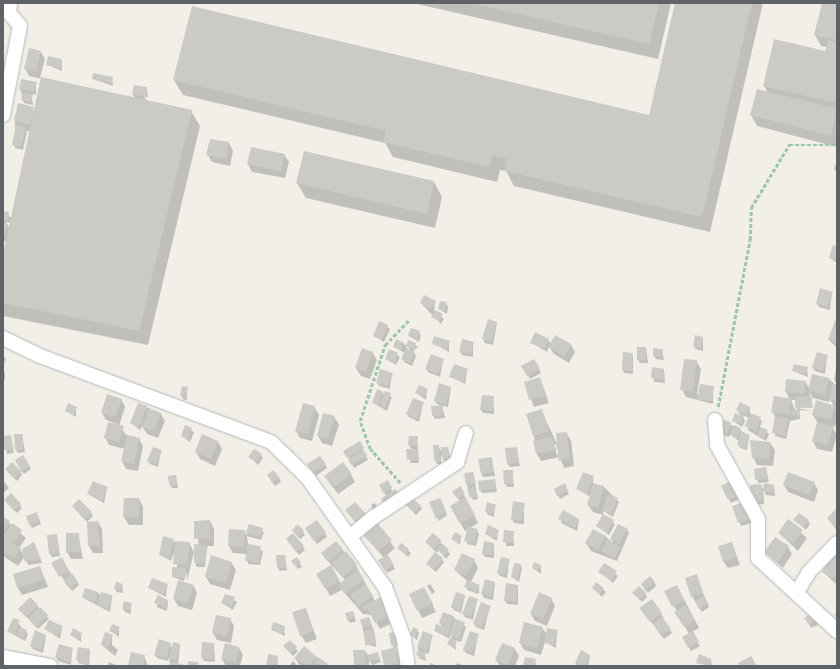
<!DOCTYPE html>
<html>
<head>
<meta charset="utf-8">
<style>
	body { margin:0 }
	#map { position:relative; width:840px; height:669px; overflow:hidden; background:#f1efe8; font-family:"Fira Sans Condensed",sans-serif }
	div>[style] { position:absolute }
	.shadow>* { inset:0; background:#0003 }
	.building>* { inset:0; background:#cccac5 }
	.path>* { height:2.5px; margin-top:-1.25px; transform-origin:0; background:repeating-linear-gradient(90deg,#9cc7a9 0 4px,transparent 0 6px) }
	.roads { filter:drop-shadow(0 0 1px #b5b8bc) drop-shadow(0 0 1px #b5b8bc) }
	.street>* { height:14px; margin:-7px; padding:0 7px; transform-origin:7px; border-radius:7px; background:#fff }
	span { translate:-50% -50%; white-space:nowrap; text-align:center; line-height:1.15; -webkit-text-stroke:3.5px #fff; paint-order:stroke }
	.frame { position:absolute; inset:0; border:4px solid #5f6368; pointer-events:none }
</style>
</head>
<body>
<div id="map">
	<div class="shadow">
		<i style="clip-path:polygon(413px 3px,671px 3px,658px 59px)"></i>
		<i style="clip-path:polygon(676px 3px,763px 3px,710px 232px,514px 186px,506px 171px,500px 170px,497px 182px,393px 157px,385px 143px,183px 95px,174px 80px,193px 8px,650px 116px)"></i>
		<i style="clip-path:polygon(823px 3px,837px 3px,837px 147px,757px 126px,751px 115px,768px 93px,764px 86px,826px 52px,827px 47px,821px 46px,815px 35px)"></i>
		<i style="clip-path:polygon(evenodd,41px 52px,45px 59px,40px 78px,135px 99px,133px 94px,147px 88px,148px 98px,142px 93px,147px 101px,191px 111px,200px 126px,148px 345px,3px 316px,3px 259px,7px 242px,3px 241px,3px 212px,12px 218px,31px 131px,27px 131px,23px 150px,15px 148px,15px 121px,19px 104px,35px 111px,42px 79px,29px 76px,25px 68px,41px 52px,6px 222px,11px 223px,10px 229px,6px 222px)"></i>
		<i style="clip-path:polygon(62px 60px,62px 71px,48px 65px)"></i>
		<i style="clip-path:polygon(112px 78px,113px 86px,93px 79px)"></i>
		<i style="clip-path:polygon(36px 83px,36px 95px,31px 94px,33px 105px,24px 103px,20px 88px)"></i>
		<i style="clip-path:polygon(229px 143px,233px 151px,230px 166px,212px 162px,208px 155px)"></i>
		<i style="clip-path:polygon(305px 152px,434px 182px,442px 197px,435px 228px,306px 198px,297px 183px)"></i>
		<i style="clip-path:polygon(284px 155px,289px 162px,285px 178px,252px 172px,248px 164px)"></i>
		<i style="clip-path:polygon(837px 161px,837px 173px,834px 169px)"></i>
		<i style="clip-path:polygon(837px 248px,837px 263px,830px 258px)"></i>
		<i style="clip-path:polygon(832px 292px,830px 310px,819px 307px,817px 304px)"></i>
		<i style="clip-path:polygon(435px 302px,434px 311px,444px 319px,441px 324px,421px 303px)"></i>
		<i style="clip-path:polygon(446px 303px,448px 307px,447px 314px,439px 309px)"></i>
		<i style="clip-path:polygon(379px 322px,390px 329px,384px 342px,374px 335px)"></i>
		<i style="clip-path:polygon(837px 322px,837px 348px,829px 340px)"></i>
		<i style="clip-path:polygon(497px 323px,493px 345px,485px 343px,483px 339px)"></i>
		<i style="clip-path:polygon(411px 329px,421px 335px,419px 342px,409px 336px)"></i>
		<i style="clip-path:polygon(703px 338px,703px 351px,696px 349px,694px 346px)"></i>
		<i style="clip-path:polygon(548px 340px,551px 344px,571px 345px,575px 352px,569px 363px,554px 354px,549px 346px,547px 352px,531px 342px)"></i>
		<i style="clip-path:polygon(409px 341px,418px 347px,413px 351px,416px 356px,412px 366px,404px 362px,405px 353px,394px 347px,404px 343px,409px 351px)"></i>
		<i style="clip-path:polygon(449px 342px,449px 352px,433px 343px)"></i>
		<i style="clip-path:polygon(473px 343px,473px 357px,462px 355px,460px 351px)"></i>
		<i style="clip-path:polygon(646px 348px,648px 363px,640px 363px,638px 360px)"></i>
		<i style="clip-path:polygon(390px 350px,400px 357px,396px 365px,386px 359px)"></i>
		<i style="clip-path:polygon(662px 350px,664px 360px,656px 359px,654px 356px)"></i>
		<i style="clip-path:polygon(372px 352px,377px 360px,370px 379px,361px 376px,356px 368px)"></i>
		<i style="clip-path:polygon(633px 354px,633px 374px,624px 373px,623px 370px)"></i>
		<i style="clip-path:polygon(3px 355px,6px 359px,4px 364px,3px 364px)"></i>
		<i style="clip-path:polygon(827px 356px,825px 374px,815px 371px,813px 367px)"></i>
		<i style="clip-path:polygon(443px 360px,440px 377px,428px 372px,426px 369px)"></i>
		<i style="clip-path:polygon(534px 360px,541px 373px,530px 379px,523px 366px)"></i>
		<i style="clip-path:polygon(696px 361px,701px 369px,697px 395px,713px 387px,713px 404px,686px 397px,682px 389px)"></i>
		<i style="clip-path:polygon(653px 368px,664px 369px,665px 383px,654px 382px)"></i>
		<i style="clip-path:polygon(807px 368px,808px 377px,793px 371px)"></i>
		<i style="clip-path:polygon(3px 369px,5px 373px,5px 380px,3px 380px)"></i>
		<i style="clip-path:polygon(836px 369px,837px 369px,837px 384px,834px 380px)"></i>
		<i style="clip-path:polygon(467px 370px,465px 384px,450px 376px)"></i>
		<i style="clip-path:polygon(392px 373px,390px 389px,379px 386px,377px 382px)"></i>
		<i style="clip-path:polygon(540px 378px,549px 403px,534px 407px,525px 382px)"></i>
		<i style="clip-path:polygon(829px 379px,837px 386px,837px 420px,835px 427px,832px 426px,837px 435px,832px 452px,817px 449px,813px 441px,818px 423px,813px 415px,834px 407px,830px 399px,829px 402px,813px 398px,809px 391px,813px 407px,796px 408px,796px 400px,791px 400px,795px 410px,798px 411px,797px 408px,813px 411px,799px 410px,800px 419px,790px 421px,786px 439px,775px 436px,776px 418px,772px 411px,790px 400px,786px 392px,805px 382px,810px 389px)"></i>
		<i style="clip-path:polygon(187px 388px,187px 400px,183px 399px,181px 395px)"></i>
		<i style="clip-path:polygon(451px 388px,448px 407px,437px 404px,435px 400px)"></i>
		<i style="clip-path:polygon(427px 390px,426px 400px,416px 393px)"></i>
		<i style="clip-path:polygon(382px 393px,392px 397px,387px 411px,373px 403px)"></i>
		<i style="clip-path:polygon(493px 397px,494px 414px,483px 413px,481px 410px)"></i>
		<i style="clip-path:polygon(121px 399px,125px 407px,119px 426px,127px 436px,139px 439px,143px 446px,138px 471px,126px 469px,122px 461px,125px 449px,109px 445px,105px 437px,117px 424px,106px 420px,102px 413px)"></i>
		<i style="clip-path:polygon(423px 403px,419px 422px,409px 417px,407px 414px)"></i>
		<i style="clip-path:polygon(442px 406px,445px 418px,435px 419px,433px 415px)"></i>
		<i style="clip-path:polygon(76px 407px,76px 417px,66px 411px)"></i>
		<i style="clip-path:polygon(146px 407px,160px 413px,165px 421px,158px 438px,147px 434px,142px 426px,140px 430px,131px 423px)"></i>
		<i style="clip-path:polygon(314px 407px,319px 415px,312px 441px,300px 438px,296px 431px)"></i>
		<i style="clip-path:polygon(750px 408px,750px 414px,762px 421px,760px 427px,769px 434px,766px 441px,748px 430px,749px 418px,742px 415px,745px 421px,742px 427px,733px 421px,741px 416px,737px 410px)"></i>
		<i style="clip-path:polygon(evenodd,541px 410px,559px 448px,566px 433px,571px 440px,574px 466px,564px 468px,560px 457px,541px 461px,537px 454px,534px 436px,541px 410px,554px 444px,556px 444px,559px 454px,557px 455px,554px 444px)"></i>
		<i style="clip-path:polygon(334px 417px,339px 424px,332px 446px,322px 443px,318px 436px)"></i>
		<i style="clip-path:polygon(725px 421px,749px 436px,747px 450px,740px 448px,739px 441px,730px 434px,729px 437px,723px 435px)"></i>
		<i style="clip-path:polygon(185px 427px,194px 432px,190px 442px,182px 436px)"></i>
		<i style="clip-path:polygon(22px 435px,25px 452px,18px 453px,16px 450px)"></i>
		<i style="clip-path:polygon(11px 436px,14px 453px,7px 454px,4px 437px)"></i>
		<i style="clip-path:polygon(203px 436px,218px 442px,222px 449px,215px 466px,200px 459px,196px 452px)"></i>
		<i style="clip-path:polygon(417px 437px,419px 463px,410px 463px,412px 450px,409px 445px)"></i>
		<i style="clip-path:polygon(359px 442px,368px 460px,354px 468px,345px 452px)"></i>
		<i style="clip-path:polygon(770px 443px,775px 450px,773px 466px,757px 465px,753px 457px)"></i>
		<i style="clip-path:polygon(434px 446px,438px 446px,442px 452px,448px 448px,451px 461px,445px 462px,441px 455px,441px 464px,437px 464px)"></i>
		<i style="clip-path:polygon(516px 448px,520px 466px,510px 467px,508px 464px)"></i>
		<i style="clip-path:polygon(161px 451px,158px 467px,150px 464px,148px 461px)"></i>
		<i style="clip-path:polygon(261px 455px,263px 458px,258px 465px,250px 457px)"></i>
		<i style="clip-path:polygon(23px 456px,31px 469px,24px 474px,16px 461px)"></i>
		<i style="clip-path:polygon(320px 457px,327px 468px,316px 476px,309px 465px)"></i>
		<i style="clip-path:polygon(491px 458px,495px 476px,483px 477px,482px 474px)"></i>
		<i style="clip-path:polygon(766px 469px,769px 482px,758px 483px,755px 470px)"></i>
		<i style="clip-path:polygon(512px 471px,514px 487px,507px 487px,505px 484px)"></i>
		<i style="clip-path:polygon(8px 472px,20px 472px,22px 475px,17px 481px)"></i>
		<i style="clip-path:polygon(473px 473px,478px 499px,473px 500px,467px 485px)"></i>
		<i style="clip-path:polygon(351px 475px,355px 482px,338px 494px,330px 483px)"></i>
		<i style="clip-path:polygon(176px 476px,178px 488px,172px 488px,170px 485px)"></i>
		<i style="clip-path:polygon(593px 476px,593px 484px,604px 487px,619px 502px,613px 517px,603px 511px,603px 515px,593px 512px,588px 505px,592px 492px,589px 496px,577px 489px)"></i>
		<i style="clip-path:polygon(279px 478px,281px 482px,275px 486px,270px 479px)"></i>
		<i style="clip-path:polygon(3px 480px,9px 488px,3px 493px)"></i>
		<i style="clip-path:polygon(495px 480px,497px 492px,482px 493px,480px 490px)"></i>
		<i style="clip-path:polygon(387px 482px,393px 492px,386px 496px,380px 485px)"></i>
		<i style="clip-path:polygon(814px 483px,818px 490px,814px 502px,788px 492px,784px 485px)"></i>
		<i style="clip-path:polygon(564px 485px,569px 494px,560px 499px,555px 489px)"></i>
		<i style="clip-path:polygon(761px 485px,764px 491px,774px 486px,775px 496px,766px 495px,763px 489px,764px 504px,755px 505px)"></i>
		<i style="clip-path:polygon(722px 486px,741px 498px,731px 503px)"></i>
		<i style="clip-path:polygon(460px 487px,478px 523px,470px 528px,479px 533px,476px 546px,467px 544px,468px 529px,465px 531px,451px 506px,460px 501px,456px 495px)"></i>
		<i style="clip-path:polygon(107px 488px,104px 503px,88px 494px)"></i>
		<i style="clip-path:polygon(11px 495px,22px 508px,17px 513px,7px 503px)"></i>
		<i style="clip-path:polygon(125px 499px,139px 499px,143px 507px,143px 525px,129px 525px,124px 517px)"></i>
		<i style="clip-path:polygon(404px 502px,420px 506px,422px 509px,416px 515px)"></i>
		<i style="clip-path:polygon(442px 502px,447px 515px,439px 521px,431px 503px)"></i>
		<i style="clip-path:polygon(375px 503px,379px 510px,374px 513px,371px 505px)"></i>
		<i style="clip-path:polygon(524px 504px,524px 524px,514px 523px,512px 519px)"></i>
		<i style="clip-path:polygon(495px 506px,494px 517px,488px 515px,486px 511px)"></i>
		<i style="clip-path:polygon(734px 507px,746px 507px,751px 523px,741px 526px)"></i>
		<i style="clip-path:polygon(75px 509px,91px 513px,93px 516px,87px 522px)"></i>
		<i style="clip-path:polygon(837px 510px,837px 531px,828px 518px)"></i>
		<i style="clip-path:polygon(563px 512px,579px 520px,577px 531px,561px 523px)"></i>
		<i style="clip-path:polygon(603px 515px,615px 524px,609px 535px,597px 526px)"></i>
		<i style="clip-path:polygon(38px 517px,41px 524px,32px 528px,30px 524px)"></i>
		<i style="clip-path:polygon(3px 518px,26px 538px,19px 548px,24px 555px,35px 547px,42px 563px,28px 565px,25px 556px,18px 566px,3px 556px)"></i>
		<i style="clip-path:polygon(795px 520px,808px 521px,810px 524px,806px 530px)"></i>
		<i style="clip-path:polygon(210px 521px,214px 529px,214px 546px,207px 546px,205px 567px,196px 567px,195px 545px,199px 545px,195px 522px)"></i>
		<i style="clip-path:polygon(317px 521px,327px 537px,317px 544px,306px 528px)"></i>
		<i style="clip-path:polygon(374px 521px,395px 548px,387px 555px,395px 569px,387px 573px,380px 560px,384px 558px,361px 532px)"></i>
		<i style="clip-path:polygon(788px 521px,807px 538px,798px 551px,779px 533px)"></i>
		<i style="clip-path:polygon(98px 522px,102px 529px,103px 553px,93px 553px,89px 546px)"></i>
		<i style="clip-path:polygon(250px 525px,264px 532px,261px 540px,247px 536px,248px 545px,263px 551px,260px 565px,248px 564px,247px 554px,233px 553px,229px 546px,244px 531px,247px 535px)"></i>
		<i style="clip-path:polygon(498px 530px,497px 541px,486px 534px)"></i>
		<i style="clip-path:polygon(627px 530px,629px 533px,617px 561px,591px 551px,586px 543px,606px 537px,614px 544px,611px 539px)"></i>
		<i style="clip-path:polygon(505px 531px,513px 532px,514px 546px,506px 546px)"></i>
		<i style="clip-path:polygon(303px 532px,305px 535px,300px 539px,295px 533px)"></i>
		<i style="clip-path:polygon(78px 534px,83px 559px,71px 559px,67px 552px)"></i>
		<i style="clip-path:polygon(433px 534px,450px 554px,446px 559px,439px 550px,436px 553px,444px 562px,436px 572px,427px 564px,436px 552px,426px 542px)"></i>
		<i style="clip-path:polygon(57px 535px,60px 556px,52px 557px,50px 554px)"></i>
		<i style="clip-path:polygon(461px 537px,460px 545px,452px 539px)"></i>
		<i style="clip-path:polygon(173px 540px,176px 545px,189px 543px,194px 552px,187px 581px,187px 572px,184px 581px,173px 577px,177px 569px,176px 546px,171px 561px,160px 555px)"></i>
		<i style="clip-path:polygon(289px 542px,303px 547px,305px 550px,299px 555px)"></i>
		<i style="clip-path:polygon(336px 542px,356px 566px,375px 601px,381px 598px,390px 624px,380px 629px,372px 615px,363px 614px,342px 590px,330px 596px,318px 574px,331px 567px,341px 584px,346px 581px,324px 557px)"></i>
		<i style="clip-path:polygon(732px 543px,740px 565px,728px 568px,723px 561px)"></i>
		<i style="clip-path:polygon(401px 544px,411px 553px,408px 557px,398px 548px)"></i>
		<i style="clip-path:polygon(494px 544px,494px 558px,485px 557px,483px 554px)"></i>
		<i style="clip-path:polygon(788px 547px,792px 554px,783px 568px,765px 552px)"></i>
		<i style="clip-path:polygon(833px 554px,837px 557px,837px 585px,823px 572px)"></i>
		<i style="clip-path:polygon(285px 556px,287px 570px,280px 571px,278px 568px)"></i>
		<i style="clip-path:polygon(61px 559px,79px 585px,72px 591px,53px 564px)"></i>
		<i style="clip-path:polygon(297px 559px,302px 567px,298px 569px,293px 561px)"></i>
		<i style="clip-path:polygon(474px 560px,478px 568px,471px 582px,479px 586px,479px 594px,467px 590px,467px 581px,455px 570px)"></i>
		<i style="clip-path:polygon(509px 560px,507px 578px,500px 576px,498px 573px)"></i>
		<i style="clip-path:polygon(231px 562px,236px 570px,230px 590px,210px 584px,206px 577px)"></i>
		<i style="clip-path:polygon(520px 565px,522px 568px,519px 582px,512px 577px)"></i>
		<i style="clip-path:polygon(604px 565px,618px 576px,613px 583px,600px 572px)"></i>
		<i style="clip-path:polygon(541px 566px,541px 574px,533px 568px)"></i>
		<i style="clip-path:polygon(40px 567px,48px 587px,22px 595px,18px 588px)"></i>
		<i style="clip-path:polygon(696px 576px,709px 607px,702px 612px,692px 596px)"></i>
		<i style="clip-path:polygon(654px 582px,656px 586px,648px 593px,644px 588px)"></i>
		<i style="clip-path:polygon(495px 583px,493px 600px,484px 598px,482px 594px)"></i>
		<i style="clip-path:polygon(122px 584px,123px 593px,117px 592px,115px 589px)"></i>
		<i style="clip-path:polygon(167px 584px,166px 597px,149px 588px)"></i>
		<i style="clip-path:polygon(430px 584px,435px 592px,432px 594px,427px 586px)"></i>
		<i style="clip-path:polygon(596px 584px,606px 592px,602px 597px,593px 588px)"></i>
		<i style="clip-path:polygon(193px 585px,197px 593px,192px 610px,178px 606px,174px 599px)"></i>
		<i style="clip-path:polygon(518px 585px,518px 605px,507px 604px,505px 600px)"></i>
		<i style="clip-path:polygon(677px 586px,699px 628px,692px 632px,700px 646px,691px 651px,683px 637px,689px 634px,666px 591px)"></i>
		<i style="clip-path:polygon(98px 592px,101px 597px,102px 593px,112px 596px,110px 612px,83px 598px)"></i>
		<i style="clip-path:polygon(634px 593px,645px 593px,647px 597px,642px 602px)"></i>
		<i style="clip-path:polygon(410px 594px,428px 595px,436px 612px,422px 618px)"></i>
		<i style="clip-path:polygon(225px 595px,237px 602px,233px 610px,222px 603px)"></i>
		<i style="clip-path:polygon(465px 596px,461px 613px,454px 610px,452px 607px)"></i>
		<i style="clip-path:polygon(158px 597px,168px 601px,167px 611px,157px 607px)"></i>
		<i style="clip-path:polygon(30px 598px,49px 619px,38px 629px,19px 609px)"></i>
		<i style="clip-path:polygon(551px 598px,555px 606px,547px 626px,535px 621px,531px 614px)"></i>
		<i style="clip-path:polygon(477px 600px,473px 620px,465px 617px,463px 614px)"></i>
		<i style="clip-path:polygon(131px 604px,131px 614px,125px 612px,123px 608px)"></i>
		<i style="clip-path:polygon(490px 606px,484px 630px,476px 627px,474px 624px)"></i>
		<i style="clip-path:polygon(641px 608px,661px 614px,672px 633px,664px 639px)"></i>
		<i style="clip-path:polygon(305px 609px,317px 639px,306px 643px,301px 635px)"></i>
		<i style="clip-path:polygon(837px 610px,837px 618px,835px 615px)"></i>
		<i style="clip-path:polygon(353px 612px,356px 621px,350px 623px,348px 620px)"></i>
		<i style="clip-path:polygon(812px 615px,818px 625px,811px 628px,806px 618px)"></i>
		<i style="clip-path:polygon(evenodd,453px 617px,466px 627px,461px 642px,455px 640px,456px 650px,448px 644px,450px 639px,435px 631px,443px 627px,440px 623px,453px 617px,450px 635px,453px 640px,449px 639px,450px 635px)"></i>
		<i style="clip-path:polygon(369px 618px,375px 634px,376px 647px,366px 644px,361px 620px)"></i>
		<i style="clip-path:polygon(14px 619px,28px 634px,25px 641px,9px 632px)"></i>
		<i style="clip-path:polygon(230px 619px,234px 626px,231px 643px,217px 640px,213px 633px)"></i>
		<i style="clip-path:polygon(284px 626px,285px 636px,272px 630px)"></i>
		<i style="clip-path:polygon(62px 627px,60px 639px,46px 629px)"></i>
		<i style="clip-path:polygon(119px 628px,119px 637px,111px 631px)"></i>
		<i style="clip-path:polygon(542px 628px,547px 635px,557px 631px,556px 648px,545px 642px,541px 655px,524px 650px,520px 643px)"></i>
		<i style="clip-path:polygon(417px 630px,419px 633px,417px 640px,411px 635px)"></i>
		<i style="clip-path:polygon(81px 633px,81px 642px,71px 635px)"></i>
		<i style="clip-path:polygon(390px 634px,397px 637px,396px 648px,402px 666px,385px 666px,382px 652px,394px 649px)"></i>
		<i style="clip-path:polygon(112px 635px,112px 645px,118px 650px,115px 656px,102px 645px)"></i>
		<i style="clip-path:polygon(432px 635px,429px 654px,424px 652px,426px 661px,419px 658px,418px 647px)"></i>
		<i style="clip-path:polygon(478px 635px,474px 656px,466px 653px,464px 650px)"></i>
		<i style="clip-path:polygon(46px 636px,43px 653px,33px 649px,31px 646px)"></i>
		<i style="clip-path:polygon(290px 642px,298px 651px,293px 656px,285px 647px)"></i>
		<i style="clip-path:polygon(170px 644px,172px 648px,180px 645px,178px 664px,185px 666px,170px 666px,169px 657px,168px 661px,157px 658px,155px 655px)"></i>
		<i style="clip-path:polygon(214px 644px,215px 662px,204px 661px,202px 657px)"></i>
		<i style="clip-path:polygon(239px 648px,243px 655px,240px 666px,226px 666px,222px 659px)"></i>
		<i style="clip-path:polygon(514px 648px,519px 656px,515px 666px,500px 666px,496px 660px)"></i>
		<i style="clip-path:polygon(72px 649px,71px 665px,58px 661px,56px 657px)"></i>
		<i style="clip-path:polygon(90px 650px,89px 666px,79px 663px,77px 660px)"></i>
		<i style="clip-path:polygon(365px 651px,368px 655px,379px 656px,381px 662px,372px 665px,369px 660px,369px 666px,355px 666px)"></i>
		<i style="clip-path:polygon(590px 655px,588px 666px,577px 666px,576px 663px)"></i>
		<i style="clip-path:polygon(144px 656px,148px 666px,129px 666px)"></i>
		<i style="clip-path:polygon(277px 657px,278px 666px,267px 666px)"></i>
		<i style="clip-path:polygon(316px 657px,328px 666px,300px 666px,295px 658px)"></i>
		<i style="clip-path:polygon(535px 660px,536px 666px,524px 666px)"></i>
		<i style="clip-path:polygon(711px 660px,712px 666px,697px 663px)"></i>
		<i style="clip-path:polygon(293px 661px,298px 666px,289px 666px)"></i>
		<i style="clip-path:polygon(109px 662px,116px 665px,117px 666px,108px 666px)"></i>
		<i style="clip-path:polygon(430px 663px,438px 666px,430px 666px)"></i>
		<i style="clip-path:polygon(457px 663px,464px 666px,456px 666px)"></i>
	</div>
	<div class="building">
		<i style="clip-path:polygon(471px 3px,659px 3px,649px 44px)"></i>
		<i style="clip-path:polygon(675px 3px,752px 3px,702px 217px,505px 171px,507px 159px,492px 155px,489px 167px,383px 142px,386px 131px,173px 80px,192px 6px,649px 115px)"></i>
		<i style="clip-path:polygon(822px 3px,837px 3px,837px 40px,814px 35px)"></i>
		<i style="clip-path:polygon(774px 39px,825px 51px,828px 40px,837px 42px,837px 103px,763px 86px)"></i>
		<i style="clip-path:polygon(29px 48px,41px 51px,36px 71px,24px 69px)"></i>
		<i style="clip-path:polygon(48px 56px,62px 59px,61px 68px,46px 65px)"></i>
		<i style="clip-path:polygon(93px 73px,113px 77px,112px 83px,92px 79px)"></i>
		<i style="clip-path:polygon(41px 77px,192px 110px,139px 331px,3px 303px,3px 254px)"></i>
		<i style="clip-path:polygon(21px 79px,37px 82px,34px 92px,19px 89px)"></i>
		<i style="clip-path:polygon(134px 85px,147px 87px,146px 97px,132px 94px)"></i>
		<i style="clip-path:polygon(757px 89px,837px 109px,831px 136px,750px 115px)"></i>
		<i style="clip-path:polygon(23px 92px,33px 95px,31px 102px,21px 100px)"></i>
		<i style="clip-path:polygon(18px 103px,34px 107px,30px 125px,14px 121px)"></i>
		<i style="clip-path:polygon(16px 125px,26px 127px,21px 147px,12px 145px)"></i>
		<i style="clip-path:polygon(210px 139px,229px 142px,226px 159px,206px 155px)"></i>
		<i style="clip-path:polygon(251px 147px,285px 154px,281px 171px,247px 164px)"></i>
		<i style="clip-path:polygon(304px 151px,434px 181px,427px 214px,296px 183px)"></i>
		<i style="clip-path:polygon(3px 211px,9px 212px,8px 220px,3px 219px)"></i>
		<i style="clip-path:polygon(3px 222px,8px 224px,3px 240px)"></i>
		<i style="clip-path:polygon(833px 245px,837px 247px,837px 260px,829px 258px)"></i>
		<i style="clip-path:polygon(820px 288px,833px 292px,828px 307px,816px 304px)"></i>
		<i style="clip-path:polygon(424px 295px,436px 301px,431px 309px,420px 303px)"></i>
		<i style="clip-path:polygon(440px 301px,447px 302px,445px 311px,438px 309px)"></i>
		<i style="clip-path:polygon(435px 310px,443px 314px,439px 321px,431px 317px)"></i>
		<i style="clip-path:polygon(488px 319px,497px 322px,491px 342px,482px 339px)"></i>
		<i style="clip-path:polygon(835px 320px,837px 321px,837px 343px,828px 340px)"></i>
		<i style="clip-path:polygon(379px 321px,388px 325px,382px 340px,373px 336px)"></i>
		<i style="clip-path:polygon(411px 328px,420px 331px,417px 340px,408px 336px)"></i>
		<i style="clip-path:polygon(535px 332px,549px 339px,545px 349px,530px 343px)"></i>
		<i style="clip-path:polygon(555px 335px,571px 344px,564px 356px,548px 347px)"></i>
		<i style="clip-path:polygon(695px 335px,703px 337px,701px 348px,693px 346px)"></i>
		<i style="clip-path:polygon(434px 336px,450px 341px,447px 349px,432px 344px)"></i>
		<i style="clip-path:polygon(396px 339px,404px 343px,401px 350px,393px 347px)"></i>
		<i style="clip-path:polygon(462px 339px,474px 342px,471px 354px,459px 352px)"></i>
		<i style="clip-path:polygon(408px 340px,416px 343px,414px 350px,406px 346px)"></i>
		<i style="clip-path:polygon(637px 347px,646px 347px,646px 360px,637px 360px)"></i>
		<i style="clip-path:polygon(362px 348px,373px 352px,366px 372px,355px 368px)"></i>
		<i style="clip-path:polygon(406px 348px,415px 352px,410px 363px,401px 359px)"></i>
		<i style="clip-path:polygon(653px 348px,663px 349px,662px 357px,653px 356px)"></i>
		<i style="clip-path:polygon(389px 349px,398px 353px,394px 363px,385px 359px)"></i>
		<i style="clip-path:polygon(623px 352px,633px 353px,632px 371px,622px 370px)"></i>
		<i style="clip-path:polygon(817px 352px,828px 355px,823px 371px,812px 368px)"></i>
		<i style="clip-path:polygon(431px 354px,444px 359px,438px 374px,425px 369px)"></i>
		<i style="clip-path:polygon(534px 359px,540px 369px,527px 376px,521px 366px)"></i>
		<i style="clip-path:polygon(684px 359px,697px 360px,693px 391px,680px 390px)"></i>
		<i style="clip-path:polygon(454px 364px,468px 369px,463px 382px,449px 377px)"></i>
		<i style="clip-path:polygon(794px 364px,808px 367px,806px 374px,792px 371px)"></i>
		<i style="clip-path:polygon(652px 367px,664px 369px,663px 380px,651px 378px)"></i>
		<i style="clip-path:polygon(380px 369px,393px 373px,388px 386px,376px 383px)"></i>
		<i style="clip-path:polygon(812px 374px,829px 378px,825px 395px,808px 391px)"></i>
		<i style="clip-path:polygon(540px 377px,545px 396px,529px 400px,524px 382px)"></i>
		<i style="clip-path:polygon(786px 379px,806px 381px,804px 394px,785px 392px)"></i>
		<i style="clip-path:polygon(439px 383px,451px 387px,446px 404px,434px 401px)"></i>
		<i style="clip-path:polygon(700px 384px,714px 386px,712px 401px,697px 400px)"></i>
		<i style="clip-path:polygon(419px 385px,428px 389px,424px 397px,415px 393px)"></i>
		<i style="clip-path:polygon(832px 385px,837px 385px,837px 401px,829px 400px)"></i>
		<i style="clip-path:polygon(182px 386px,188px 387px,186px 397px,180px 396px)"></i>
		<i style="clip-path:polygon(377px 389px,383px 392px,378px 405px,372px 403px)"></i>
		<i style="clip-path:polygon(385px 391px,391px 393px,385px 408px,380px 406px)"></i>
		<i style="clip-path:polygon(107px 394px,122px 399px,115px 417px,101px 413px)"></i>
		<i style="clip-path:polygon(482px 395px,494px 396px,492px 411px,480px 410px)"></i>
		<i style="clip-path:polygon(774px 396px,792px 399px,789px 415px,771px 412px)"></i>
		<i style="clip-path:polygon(795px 396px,812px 397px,812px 408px,795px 407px)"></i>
		<i style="clip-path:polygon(413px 398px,424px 402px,417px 419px,406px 414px)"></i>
		<i style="clip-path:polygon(816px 400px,835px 406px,831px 420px,812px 415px)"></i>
		<i style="clip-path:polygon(740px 402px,750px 407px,747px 415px,736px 410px)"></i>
		<i style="clip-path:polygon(68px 403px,77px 407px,74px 415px,65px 411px)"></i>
		<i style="clip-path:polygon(138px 403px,147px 406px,139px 427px,130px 423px)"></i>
		<i style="clip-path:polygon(303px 403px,315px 406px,308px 434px,295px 431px)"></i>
		<i style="clip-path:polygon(443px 405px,443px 415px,432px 416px,431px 406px)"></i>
		<i style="clip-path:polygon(149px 408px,161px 413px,154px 431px,142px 427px)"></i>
		<i style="clip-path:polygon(542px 409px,549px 431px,533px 436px,526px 414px)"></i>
		<i style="clip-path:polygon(792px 409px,800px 410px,799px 416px,791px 415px)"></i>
		<i style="clip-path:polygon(323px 413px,335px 416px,328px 439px,317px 436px)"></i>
		<i style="clip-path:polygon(735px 413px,744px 417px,741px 424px,732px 421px)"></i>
		<i style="clip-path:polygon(750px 413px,761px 417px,756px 431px,745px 426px)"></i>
		<i style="clip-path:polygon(775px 416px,788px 418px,785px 436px,772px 433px)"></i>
		<i style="clip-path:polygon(724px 420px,731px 422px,727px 434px,720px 431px)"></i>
		<i style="clip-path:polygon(108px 422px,124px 426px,119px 442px,104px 438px)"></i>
		<i style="clip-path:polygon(817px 422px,833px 426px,828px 445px,812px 441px)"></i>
		<i style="clip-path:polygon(185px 425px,192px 428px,188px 439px,181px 436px)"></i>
		<i style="clip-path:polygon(734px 425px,741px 428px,737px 438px,730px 435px)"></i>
		<i style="clip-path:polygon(761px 427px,768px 430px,764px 438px,757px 435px)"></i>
		<i style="clip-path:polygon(567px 432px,570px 459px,559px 461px,556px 433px)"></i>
		<i style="clip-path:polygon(741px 432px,750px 435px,746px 448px,737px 445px)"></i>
		<i style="clip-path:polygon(14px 434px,23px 434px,23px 449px,15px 450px)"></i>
		<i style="clip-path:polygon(202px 434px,218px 441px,211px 459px,195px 452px)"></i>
		<i style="clip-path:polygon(11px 435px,13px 450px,4px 450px,3px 436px)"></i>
		<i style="clip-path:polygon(127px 435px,140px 438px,134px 464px,121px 461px)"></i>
		<i style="clip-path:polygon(409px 436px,418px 436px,417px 446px,408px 445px)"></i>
		<i style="clip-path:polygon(553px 437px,556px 450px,536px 454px,533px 441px)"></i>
		<i style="clip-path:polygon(750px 440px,771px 442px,769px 459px,752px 458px)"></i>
		<i style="clip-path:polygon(360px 441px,364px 448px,347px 458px,343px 451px)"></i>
		<i style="clip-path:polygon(433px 445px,439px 445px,440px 461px,434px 461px)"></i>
		<i style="clip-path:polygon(153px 447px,162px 450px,156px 464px,147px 461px)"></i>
		<i style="clip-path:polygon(441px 447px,448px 447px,449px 458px,442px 459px)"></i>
		<i style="clip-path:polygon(517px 447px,519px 463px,507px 464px,505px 448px)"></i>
		<i style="clip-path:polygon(254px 449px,262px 454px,256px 462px,248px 457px)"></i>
		<i style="clip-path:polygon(406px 449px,418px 449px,418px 460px,407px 460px)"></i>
		<i style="clip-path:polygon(364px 450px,367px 456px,351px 465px,348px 459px)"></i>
		<i style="clip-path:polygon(23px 455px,30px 466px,14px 478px,5px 469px,12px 462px,21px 471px,15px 460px)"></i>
		<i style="clip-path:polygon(320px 456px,326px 464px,313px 473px,307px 464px)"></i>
		<i style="clip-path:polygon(492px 457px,494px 472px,481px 474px,478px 459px)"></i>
		<i style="clip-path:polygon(343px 462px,352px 474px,333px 488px,324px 476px)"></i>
		<i style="clip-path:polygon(766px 467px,768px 479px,755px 480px,754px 469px)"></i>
		<i style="clip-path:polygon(273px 470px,280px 478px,273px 483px,267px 475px)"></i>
		<i style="clip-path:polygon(503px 470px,513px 470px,513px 484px,504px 484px)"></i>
		<i style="clip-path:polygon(473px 472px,476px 484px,466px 485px,464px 473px)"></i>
		<i style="clip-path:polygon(583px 472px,594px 476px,587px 494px,576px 489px)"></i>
		<i style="clip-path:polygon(788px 472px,815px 482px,809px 495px,783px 485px)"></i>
		<i style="clip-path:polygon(176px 475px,177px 485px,169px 485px,168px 476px)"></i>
		<i style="clip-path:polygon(495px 479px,496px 489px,479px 490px,478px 481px)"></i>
		<i style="clip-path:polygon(388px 480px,392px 488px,383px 493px,379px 485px)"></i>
		<i style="clip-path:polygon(732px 480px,740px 495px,728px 500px,721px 486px)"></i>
		<i style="clip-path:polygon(93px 481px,108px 487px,102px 500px,87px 494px)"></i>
		<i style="clip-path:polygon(565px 483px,568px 491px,557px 496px,554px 489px)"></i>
		<i style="clip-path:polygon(593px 483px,604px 486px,598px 508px,587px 505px)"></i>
		<i style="clip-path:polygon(764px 483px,774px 485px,773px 493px,763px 491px)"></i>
		<i style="clip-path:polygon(761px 484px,763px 501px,752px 502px,750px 485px)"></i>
		<i style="clip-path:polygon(460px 486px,465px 493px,458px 499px,452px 492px)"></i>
		<i style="clip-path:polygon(474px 486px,477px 495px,470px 498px,467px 489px)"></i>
		<i style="clip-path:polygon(395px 489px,400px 495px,385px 505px,381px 499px)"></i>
		<i style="clip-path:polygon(11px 493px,21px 504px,14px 511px,4px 500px)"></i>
		<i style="clip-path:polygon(608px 494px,618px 498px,611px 514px,602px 510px)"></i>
		<i style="clip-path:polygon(410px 495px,421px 506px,414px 513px,403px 502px)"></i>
		<i style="clip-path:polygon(465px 497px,475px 515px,460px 524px,450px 506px)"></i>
		<i style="clip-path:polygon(124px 498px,139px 498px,139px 518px,123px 517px)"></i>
		<i style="clip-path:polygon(440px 498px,446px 511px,436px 519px,429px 502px)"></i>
		<i style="clip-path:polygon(79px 499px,92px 512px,84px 519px,72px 506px)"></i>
		<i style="clip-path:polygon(513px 501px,525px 503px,522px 521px,511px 520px)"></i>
		<i style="clip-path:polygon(355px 502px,366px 514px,356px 523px,345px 510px)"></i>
		<i style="clip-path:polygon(487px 502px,496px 505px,493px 514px,485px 512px)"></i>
		<i style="clip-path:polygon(744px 502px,750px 519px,738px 523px,732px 506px)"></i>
		<i style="clip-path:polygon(837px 508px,837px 529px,827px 518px)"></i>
		<i style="clip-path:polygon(563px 510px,579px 519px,575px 528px,558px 519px)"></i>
		<i style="clip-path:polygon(37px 512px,40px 521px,29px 525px,26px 516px)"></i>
		<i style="clip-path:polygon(799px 513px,809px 520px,804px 527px,793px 520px)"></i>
		<i style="clip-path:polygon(603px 514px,614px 520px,607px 533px,596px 526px)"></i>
		<i style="clip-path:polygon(3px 517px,10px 521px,3px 532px)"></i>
		<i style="clip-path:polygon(374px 519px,392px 540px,379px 551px,359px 531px)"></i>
		<i style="clip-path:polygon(788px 519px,803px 530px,793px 544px,778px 533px)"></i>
		<i style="clip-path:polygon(210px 520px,210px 539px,194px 539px,194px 521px)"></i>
		<i style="clip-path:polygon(317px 520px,326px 533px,314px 541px,305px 528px)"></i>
		<i style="clip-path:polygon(98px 521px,100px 546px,88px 546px,87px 522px)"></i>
		<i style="clip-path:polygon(12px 523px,22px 530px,14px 543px,21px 548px,14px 559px,3px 552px,3px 538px)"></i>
		<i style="clip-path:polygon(249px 524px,263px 528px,260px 537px,246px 533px)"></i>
		<i style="clip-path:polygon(298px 524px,304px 531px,298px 537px,292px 530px)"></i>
		<i style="clip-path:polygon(618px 524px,628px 529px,619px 544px,610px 539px)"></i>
		<i style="clip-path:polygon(488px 525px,499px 530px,496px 538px,485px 534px)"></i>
		<i style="clip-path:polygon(468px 527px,478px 529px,474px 544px,464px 541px)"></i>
		<i style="clip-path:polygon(229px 529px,245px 530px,244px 547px,228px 546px)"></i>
		<i style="clip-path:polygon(593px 529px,606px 536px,598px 550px,585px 543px)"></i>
		<i style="clip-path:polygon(504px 530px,514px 531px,513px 543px,503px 542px)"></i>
		<i style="clip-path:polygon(455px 532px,462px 536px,458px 543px,451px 539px)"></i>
		<i style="clip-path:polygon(66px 533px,79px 533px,80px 552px,66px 552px)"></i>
		<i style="clip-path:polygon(293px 533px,304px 546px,296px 552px,286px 539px)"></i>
		<i style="clip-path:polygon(433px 533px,442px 541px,434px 550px,425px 542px)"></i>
		<i style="clip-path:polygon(57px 534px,59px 553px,49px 554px,47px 535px)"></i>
		<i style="clip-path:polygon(163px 536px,174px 539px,169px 558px,159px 555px)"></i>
		<i style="clip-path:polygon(775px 537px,789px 546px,778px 562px,764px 552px)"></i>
		<i style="clip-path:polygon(607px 539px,621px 547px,615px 558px,601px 551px)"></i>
		<i style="clip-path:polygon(175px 541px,190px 542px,187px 565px,173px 564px)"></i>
		<i style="clip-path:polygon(336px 541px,343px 549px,328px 562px,321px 553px)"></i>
		<i style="clip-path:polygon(484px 541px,494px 543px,492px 555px,482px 554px)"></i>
		<i style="clip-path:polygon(34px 542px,41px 559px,25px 562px,22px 549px)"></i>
		<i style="clip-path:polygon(732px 542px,737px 557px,723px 562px,718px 546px)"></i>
		<i style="clip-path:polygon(401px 543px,409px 549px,405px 554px,397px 548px)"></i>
		<i style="clip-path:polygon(194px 544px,208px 545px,204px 564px,194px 563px)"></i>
		<i style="clip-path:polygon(248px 544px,261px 546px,259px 563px,245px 561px)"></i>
		<i style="clip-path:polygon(443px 544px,449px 550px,444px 556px,437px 549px)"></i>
		<i style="clip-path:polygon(346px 551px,357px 565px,343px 577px,332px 563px)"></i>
		<i style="clip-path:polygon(435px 552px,443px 558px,434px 570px,426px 564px)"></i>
		<i style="clip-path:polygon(462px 553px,475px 559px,466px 576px,454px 570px)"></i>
		<i style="clip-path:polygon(832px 553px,837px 556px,835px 579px,822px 572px)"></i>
		<i style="clip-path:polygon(211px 555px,232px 562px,226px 583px,205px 577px)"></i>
		<i style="clip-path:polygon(276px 555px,285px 555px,286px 567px,277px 568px)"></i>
		<i style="clip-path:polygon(388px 555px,394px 565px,385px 571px,378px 560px)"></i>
		<i style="clip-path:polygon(62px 557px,69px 571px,59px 577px,51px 563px)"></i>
		<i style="clip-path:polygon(297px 557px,301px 563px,295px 566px,291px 561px)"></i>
		<i style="clip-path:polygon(501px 557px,510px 559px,505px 575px,497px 573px)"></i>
		<i style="clip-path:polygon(534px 562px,541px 565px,539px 571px,532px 568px)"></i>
		<i style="clip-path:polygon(514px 563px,521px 564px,517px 579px,511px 577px)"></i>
		<i style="clip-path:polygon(604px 563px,617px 571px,611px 580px,598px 572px)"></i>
		<i style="clip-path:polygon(331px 565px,340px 581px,325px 589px,316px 574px)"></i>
		<i style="clip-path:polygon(40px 566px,44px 580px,17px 588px,13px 574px)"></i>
		<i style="clip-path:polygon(172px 567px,186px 568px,185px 578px,172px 577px)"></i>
		<i style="clip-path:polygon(357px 570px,364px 579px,345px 594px,338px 585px)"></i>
		<i style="clip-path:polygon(72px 573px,78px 582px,69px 588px,63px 580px)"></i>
		<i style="clip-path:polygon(697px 574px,703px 593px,691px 597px,685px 578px)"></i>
		<i style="clip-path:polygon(650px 576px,655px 582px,645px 590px,641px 584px)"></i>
		<i style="clip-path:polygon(152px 578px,168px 584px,164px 594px,148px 588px)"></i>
		<i style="clip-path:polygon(485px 579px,495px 582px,491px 597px,481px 594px)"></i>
		<i style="clip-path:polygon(178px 580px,194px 585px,188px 603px,173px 599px)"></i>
		<i style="clip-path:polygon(467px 580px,480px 585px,477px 592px,464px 587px)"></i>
		<i style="clip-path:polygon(116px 582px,123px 584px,121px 590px,114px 589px)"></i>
		<i style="clip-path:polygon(596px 582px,604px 588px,600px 594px,592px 588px)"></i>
		<i style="clip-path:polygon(506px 583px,518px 585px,516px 602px,504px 601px)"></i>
		<i style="clip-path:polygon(365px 584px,373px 596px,358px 607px,350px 595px)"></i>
		<i style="clip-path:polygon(677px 585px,685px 601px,672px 607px,664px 591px)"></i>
		<i style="clip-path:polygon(639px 586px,646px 593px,640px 600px,632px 593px)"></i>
		<i style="clip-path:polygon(424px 587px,433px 604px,417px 611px,409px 594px)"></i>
		<i style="clip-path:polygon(85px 588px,98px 592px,95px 602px,82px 598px)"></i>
		<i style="clip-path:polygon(101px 592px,112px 595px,108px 609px,97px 605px)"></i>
		<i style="clip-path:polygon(456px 592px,465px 595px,460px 611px,451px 607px)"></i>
		<i style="clip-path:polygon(539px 592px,552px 598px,543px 619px,530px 614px)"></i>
		<i style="clip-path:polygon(225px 594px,235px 597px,232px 607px,221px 603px)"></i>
		<i style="clip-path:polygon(158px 595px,168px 600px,165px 608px,154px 603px)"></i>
		<i style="clip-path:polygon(469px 596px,478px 599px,471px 617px,462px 614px)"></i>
		<i style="clip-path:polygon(703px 596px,708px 603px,699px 609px,695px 602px)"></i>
		<i style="clip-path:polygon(30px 597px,38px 605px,26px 617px,18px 609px)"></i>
		<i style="clip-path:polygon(381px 597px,387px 616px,375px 623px,367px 608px,364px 610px,362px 607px)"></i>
		<i style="clip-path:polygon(652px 599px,662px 613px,650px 622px,639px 608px)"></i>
		<i style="clip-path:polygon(124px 601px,132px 603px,130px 611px,122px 609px)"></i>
		<i style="clip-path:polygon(481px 602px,491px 606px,482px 627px,473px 624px)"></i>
		<i style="clip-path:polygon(685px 605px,695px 620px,684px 627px,674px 612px)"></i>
		<i style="clip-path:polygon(40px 607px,48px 615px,36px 627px,28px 618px)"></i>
		<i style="clip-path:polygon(306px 608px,314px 631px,300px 636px,292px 612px)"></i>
		<i style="clip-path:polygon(353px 611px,355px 618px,347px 620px,345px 613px)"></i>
		<i style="clip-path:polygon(443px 612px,454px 616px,450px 627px,439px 623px)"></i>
		<i style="clip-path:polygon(812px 613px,816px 621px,809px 625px,804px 618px)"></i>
		<i style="clip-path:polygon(216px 615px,231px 618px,227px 636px,212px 633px)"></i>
		<i style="clip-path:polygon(369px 617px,372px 626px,363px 628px,360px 620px)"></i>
		<i style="clip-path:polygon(662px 617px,671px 629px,661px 636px,653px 624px)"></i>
		<i style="clip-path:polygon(13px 618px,20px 620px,15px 635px,7px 632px)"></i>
		<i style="clip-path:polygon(455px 619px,465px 622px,459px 639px,449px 635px)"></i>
		<i style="clip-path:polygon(49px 620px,63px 626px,58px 636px,44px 629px)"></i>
		<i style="clip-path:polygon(273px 622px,285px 626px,283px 634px,271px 630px)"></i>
		<i style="clip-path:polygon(524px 622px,543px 627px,537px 648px,519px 643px)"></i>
		<i style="clip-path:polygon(112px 624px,120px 627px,117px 634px,109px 631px)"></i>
		<i style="clip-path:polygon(436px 624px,450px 628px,447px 636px,434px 631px)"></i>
		<i style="clip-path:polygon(20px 627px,27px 630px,23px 638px,16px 635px)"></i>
		<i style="clip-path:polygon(413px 627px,418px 629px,415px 637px,410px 635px)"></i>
		<i style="clip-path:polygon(73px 628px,82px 633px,79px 639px,70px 635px)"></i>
		<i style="clip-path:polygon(547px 628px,558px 630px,555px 645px,544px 643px)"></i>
		<i style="clip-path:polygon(374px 629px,375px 644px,365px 645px,364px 630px)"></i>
		<i style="clip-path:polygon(35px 630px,46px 635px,41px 650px,30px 646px)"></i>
		<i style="clip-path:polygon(423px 631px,433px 635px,427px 651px,417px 647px)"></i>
		<i style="clip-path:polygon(470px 631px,479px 634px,472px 653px,463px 650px)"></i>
		<i style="clip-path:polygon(693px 631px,699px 642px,688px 648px,682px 637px)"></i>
		<i style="clip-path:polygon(105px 632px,113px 635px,108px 648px,101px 645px)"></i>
		<i style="clip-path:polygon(395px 632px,397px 645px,391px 646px,389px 633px)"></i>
		<i style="clip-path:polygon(450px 638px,457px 641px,454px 647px,447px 644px)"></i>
		<i style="clip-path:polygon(159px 639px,171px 643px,166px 658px,154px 655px)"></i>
		<i style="clip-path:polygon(290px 640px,297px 647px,291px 654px,283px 646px)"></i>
		<i style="clip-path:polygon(173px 642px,180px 644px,176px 660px,169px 659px)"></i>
		<i style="clip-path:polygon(202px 642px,214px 643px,213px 659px,201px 658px)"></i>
		<i style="clip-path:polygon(225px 643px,239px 647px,236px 663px,221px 659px)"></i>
		<i style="clip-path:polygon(502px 643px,515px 648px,508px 665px,495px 660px)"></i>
		<i style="clip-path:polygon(59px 644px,73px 648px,69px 662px,55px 657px)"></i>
		<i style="clip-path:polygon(304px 646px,317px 657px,308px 666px,294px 658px)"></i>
		<i style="clip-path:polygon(78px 647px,90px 649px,88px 665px,76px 660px)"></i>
		<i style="clip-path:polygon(396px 647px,400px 664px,384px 666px,381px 651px)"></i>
		<i style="clip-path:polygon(353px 650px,365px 650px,366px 666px,354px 666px)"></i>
		<i style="clip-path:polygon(418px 650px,426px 653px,424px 658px,416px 655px)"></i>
		<i style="clip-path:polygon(581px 650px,590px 655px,585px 666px,575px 663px)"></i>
		<i style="clip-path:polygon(131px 652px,145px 655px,143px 666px,128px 666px)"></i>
		<i style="clip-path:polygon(378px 652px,380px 659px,369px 662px,367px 655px)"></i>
		<i style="clip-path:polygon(268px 654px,278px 656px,276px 666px,266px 666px)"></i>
		<i style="clip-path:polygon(699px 654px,711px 659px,709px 666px,696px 663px)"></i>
		<i style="clip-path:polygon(751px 656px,757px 666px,740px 666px,738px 663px)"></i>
		<i style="clip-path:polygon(318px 657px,328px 664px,327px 666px,314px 663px)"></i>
		<i style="clip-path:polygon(525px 657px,536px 659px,534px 666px,523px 666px)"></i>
		<i style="clip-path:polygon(171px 661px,187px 666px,169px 666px)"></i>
		<i style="clip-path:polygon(188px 661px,198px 662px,198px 666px,188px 666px)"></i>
	</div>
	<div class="path">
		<i style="left:718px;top:407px;width:170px;rotate:-79.2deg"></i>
		<i style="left:750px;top:240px;width:32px;rotate:-88deg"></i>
		<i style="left:751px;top:208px;width:74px;rotate:-58.9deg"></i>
		<i style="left:789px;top:145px;width:48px"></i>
		<i style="left:400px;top:483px;width:45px;rotate:-131.4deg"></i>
		<i style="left:370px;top:449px;width:30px;rotate:-110deg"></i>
		<i style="left:360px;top:421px;width:80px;rotate:-71.8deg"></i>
		<i style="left:385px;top:345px;width:36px;rotate:-46deg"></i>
	</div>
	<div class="roads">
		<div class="street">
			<i style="left:3px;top:115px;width:91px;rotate:-79.2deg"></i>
			<i style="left:20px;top:26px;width:17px;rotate:-130deg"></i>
			<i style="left:9px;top:13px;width:10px;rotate:-84deg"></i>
			<i style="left:3px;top:338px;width:41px;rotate:25.9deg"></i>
			<i style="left:40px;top:356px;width:246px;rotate:20.4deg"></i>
			<i style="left:271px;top:442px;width:50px;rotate:44.2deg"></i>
			<i style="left:307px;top:477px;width:135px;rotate:54.7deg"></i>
			<i style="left:385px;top:587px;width:55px;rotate:69.9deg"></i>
			<i style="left:404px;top:639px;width:27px;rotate:82deg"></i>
			<i style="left:715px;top:420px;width:25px;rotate:85deg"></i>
			<i style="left:717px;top:445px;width:85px;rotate:61deg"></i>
			<i style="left:758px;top:519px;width:39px;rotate:90deg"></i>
			<i style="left:758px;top:558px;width:108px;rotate:42.7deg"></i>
			<i style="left:351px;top:536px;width:30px;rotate:-40deg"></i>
			<i style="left:374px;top:517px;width:100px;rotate:-33.5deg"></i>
			<i style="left:457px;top:462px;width:30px;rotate:-73deg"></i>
			<i style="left:797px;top:592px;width:23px;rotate:-59deg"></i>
			<i style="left:809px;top:572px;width:40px;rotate:-46deg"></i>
			<i style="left:3px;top:657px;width:48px;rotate:10.8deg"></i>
		</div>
	</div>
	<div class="frame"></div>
</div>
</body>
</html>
